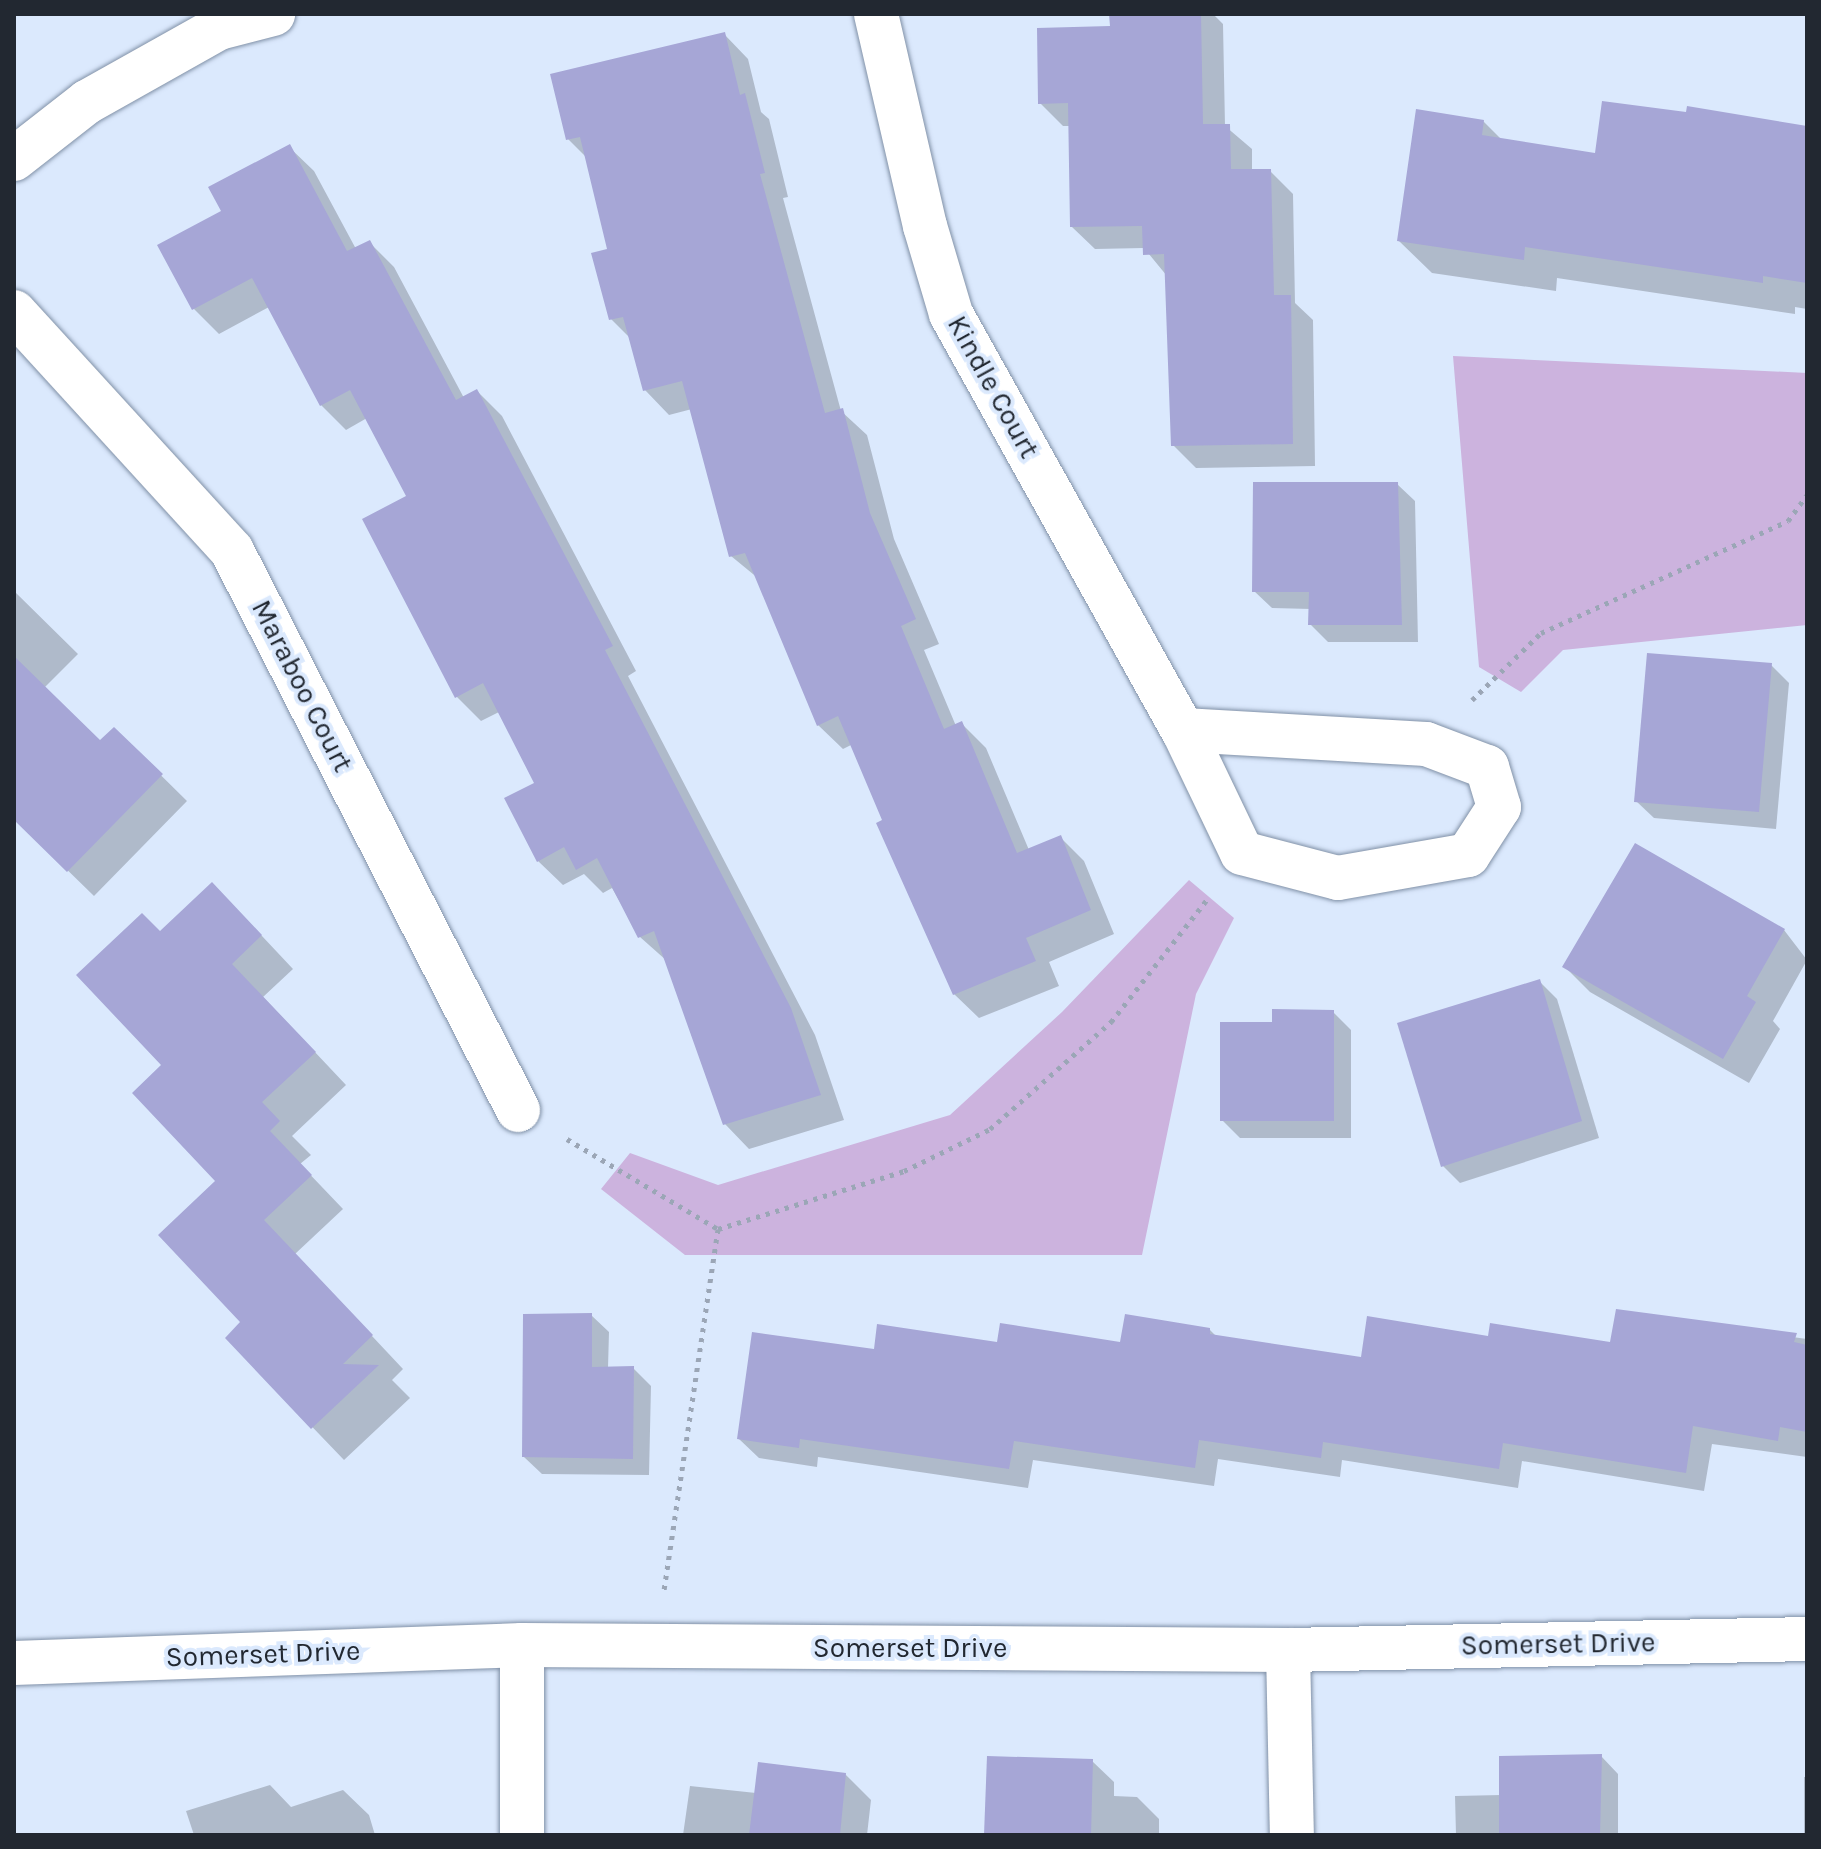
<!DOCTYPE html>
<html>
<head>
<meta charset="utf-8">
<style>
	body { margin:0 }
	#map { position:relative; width:1821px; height:1849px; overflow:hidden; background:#dbe9fd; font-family:Karla,sans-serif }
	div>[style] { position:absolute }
	.green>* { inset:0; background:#ccb3de }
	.shadow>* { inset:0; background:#0003 }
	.building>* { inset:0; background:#a6a6d6 }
	.path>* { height:5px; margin-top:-2.5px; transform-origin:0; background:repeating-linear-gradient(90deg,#9ba6b6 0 4px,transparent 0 10px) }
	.roads { filter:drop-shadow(0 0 2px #8191a7) drop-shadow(0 0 2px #8191a7) }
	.minor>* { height:44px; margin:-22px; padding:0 22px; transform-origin:22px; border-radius:22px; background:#fff }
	span { translate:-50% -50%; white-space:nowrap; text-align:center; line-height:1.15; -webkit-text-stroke:8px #dbe9fd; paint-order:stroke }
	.street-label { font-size:28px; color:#222831 }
	.frame { position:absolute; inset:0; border:16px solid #222831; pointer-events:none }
</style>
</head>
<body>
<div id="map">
	<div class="green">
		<i style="clip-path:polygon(1453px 356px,1807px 373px,1807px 625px,1563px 650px,1521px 692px,1479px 667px)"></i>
		<i style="clip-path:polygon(1189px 880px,1234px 918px,1196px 994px,1142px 1255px,685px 1255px,601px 1189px,630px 1153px,718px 1185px,950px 1115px,1062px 1012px)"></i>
	</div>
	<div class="shadow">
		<i style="clip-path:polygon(1111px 14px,1213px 14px,1223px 24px,1225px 126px,1252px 149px,1252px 171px,1270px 171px,1293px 194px,1295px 303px,1313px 320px,1315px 466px,1196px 468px,1173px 445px,1167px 276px,1144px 248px,1095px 249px,1072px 227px,1070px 126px,1063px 126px,1040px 103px,1112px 28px)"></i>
		<i style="clip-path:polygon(724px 34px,748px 59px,761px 112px,769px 119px,788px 197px,783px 198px,841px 411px,867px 435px,894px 539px,939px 644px,924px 650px,956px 726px,962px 724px,986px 748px,1029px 850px,1060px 837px,1084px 861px,1114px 934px,1049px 962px,1059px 986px,979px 1018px,954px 994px,853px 744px,843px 749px,818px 725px,759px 579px,731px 556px,692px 409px,669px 415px,645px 390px,631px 339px,611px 319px,609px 250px,587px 158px,568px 139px)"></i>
		<i style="clip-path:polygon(1483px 121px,1502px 140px,1596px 155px,1807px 126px,1807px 309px,1795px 307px,1795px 314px,1557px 278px,1556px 291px,1432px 273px,1399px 241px)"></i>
		<i style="clip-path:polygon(289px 147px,314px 171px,356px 249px,369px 242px,394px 267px,464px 398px,477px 391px,502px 416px,636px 671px,628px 676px,815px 1035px,844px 1120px,749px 1149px,725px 1124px,667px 961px,640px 937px,612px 888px,603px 893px,584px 874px,563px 885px,538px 861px,536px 784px,499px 712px,481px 721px,456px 696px,409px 497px,367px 418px,346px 430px,321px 405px,269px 307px,219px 334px,194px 309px,224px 212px)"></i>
		<i style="clip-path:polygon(1397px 484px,1415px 501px,1418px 642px,1328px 642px,1310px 624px,1311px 609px,1272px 608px,1254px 591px)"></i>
		<i style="clip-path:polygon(14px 591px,78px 654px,44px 688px,100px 743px,114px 729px,187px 801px,94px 896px,14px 818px)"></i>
		<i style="clip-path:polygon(1771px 665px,1789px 683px,1776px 829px,1654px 818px,1636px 801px)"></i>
		<i style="clip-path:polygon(244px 917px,293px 969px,263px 997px,346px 1085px,292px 1136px,311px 1155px,300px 1164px,343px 1209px,295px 1254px,403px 1369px,392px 1380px,410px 1398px,344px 1460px,227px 1338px,243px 1322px,218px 1182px,164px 1065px,160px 934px)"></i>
		<i style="clip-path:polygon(1784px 930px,1807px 960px,1773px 1021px,1780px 1029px,1749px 1083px,1590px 992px,1565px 967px)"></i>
		<i style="clip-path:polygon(1539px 981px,1557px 999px,1599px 1138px,1460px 1183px,1443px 1166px)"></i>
		<i style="clip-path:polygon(1333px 1012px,1351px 1030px,1351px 1138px,1240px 1138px,1222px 1120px,1274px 1024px)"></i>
		<i style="clip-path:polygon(1617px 1312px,1807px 1339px,1807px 1457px,1712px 1444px,1704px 1491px,1522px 1461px,1518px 1488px,1342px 1460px,1340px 1477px,1218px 1459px,1214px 1486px,1033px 1460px,1028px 1488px,818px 1457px,817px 1467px,759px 1458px,739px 1439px,875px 1351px,1122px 1345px,1210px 1330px,1217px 1337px,1362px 1359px,1490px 1338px,1612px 1344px)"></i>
		<i style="clip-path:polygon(591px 1315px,609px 1332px,608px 1368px,633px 1368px,651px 1386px,649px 1475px,542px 1474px,524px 1457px)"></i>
		<i style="clip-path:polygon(1601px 1756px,1618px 1774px,1618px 1835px,1456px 1835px,1455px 1796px,1501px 1795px)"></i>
		<i style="clip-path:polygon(1092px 1761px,1114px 1782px,1114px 1796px,1137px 1797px,1159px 1819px,1159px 1835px,986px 1835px)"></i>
		<i style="clip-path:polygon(845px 1774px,871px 1800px,867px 1835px,683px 1835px,690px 1786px,756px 1793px)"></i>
		<i style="clip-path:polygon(1804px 1777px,1807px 1777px,1807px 1835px,1804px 1835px)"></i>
		<i style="clip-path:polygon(270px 1785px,291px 1807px,343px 1790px,369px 1815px,375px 1835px,194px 1835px,186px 1811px)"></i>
	</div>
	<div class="building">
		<i style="clip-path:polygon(1109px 14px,1201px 14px,1203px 124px,1230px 124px,1231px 169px,1271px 169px,1274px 295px,1291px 295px,1293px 444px,1171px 446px,1164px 254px,1143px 255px,1142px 226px,1070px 227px,1068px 103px,1038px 104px,1037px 28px,1110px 26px)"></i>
		<i style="clip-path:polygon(725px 32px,740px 95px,745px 93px,765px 173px,760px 174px,825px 413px,843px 408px,870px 513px,916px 619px,901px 626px,944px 729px,962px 721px,1017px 853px,1061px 835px,1091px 910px,1026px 938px,1036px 961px,953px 995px,876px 823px,882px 820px,838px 716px,817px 726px,745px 553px,729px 557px,682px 381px,643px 391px,623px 317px,609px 320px,591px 253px,607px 249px,580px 137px,566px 140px,550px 74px)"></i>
		<i style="clip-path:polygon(1602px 101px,1686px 112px,1687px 106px,1807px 126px,1807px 283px,1763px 276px,1763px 283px,1525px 247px,1524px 260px,1397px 241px,1416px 109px,1484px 120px,1482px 135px,1595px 153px)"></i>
		<i style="clip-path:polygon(290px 144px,347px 251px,370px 240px,456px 400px,477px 389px,613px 646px,605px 650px,791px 1008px,821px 1095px,723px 1125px,654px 931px,638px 938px,597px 858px,576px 870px,564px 847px,537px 862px,504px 798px,534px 783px,483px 683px,455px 698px,362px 519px,406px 496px,350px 390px,320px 406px,252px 278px,192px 310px,157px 245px,221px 211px,208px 187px)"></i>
		<i style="clip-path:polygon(1253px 482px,1398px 482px,1402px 625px,1308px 625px,1309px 592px,1252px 592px)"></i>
		<i style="clip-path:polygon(1647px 653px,1772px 663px,1759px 812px,1634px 802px)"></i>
		<i style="clip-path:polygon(14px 656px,100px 740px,114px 727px,163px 774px,67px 872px,14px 820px)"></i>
		<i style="clip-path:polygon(1635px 843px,1785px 929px,1747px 996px,1756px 1002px,1723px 1059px,1562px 967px)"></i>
		<i style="clip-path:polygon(212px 882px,262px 935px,232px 964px,316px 1052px,262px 1102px,280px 1121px,270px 1131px,312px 1175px,264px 1220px,373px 1335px,343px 1364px,379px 1365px,311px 1429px,225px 1338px,240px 1322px,158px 1235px,215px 1181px,132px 1093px,161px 1065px,76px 975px,142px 913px,160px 931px)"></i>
		<i style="clip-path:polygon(1540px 979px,1582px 1121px,1441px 1167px,1397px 1023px)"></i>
		<i style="clip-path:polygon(1272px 1009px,1334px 1010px,1334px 1121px,1220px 1121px,1220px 1022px,1272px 1022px)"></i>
		<i style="clip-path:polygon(1616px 1309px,1797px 1333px,1794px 1342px,1807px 1345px,1807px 1432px,1780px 1427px,1778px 1441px,1693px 1426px,1686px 1473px,1503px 1443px,1499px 1469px,1323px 1442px,1321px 1458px,1199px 1440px,1195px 1468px,1014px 1441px,1009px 1469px,800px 1439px,799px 1448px,737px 1439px,752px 1332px,874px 1349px,877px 1324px,997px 1342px,1000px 1323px,1120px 1342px,1125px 1314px,1210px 1328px,1210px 1334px,1361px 1357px,1367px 1316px,1488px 1336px,1490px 1323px,1610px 1342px)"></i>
		<i style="clip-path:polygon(592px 1313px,592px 1367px,634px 1366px,633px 1459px,522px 1457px,523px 1314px)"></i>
		<i style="clip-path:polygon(1602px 1754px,1600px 1835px,1499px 1835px,1499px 1756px)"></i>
		<i style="clip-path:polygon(987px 1756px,1093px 1759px,1091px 1835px,984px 1835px)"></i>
		<i style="clip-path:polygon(758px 1762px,846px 1773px,840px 1835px,749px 1835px)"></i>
	</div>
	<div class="path">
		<i style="left:1472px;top:700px;width:96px;rotate:-44.2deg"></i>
		<i style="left:1541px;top:633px;width:271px;rotate:-24.4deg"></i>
		<i style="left:1788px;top:521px;width:32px;rotate:-54deg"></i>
		<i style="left:567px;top:1139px;width:176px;rotate:30.8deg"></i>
		<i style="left:718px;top:1229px;width:366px;rotate:98.5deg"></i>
		<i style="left:718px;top:1229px;width:195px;rotate:-17.3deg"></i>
		<i style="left:904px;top:1171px;width:96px;rotate:-26deg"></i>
		<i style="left:990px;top:1129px;width:162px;rotate:-41.5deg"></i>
		<i style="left:1111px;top:1022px;width:159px;rotate:-51.9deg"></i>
	</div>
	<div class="roads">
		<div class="minor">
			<i style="left:876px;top:14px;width:218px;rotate:77deg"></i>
			<i style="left:925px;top:226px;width:92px;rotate:73.5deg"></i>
			<i style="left:951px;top:314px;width:476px;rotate:60.9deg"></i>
			<i style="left:1183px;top:730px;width:136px;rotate:64.4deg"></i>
			<i style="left:1242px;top:853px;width:99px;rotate:14.6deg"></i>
			<i style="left:1338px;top:878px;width:132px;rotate:-10deg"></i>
			<i style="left:1468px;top:855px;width:57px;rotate:-57.1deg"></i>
			<i style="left:1499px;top:807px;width:42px;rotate:-106.7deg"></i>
			<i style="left:1487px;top:767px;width:65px;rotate:-159.3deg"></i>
			<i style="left:1426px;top:744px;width:243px;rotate:-176.7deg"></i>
			<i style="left:14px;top:159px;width:93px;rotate:-38deg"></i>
			<i style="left:87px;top:102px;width:151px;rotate:-29.3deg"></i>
			<i style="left:219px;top:28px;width:56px;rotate:-14.5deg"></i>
			<i style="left:14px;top:312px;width:323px;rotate:47.6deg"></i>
			<i style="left:232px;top:551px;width:628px;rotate:62.9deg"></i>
			<i style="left:1288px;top:1650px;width:185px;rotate:88.8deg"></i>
			<i style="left:14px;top:1663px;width:508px;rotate:-2.03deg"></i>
			<i style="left:522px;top:1645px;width:766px;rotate:0.37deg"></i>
			<i style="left:1288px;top:1650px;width:519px;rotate:-1.21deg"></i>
			<i style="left:522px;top:1835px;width:190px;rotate:-90deg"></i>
		</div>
	</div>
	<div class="street-label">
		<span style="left:993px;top:387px;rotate:61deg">Kindle Court</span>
		<span style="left:302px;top:686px;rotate:63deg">Maraboo Court</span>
		<span style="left:1558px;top:1644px;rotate:-1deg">Somerset Drive</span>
		<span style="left:910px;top:1648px">Somerset Drive</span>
		<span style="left:263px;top:1654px;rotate:-2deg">Somerset Drive</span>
	</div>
	<div class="frame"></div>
</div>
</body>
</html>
